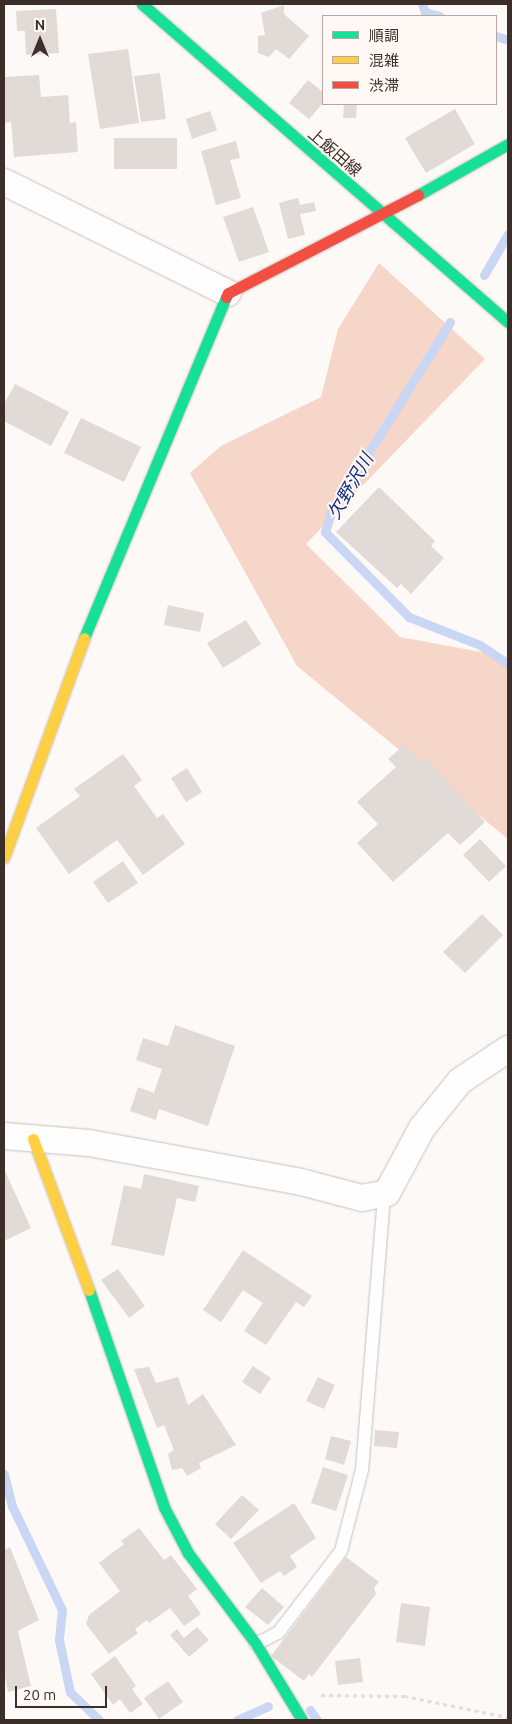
<!DOCTYPE html>
<html>
<head>
<meta charset="utf-8">
<style>
	body { margin:0 }
	#map { position:relative; width:512px; height:1724px; overflow:hidden; background:#fdf9f7; font-family:Ubuntu,"Noto Sans JP",sans-serif }
	div>[style] { position:absolute }
	.green>* { inset:0; background:#f5d6c8 }
	.stream>* { height:9px; margin:-4.5px; padding:0 4.5px; transform-origin:4.5px; border-radius:4.5px; background:#c9d6f4 }
	.building>* { inset:0; background:#e2dad6 }
	.path>* { height:3px; margin-top:-1.5px; transform-origin:0; background:repeating-linear-gradient(90deg,#e0dfde 0 4px,transparent 0 8px) }
	.roads { filter:drop-shadow(0 0 1px #c8c1bd) drop-shadow(0 0 1px #c8c1bd) }
	.lane>* { height:12px; margin:-6px; padding:0 6px; transform-origin:6px; border-radius:6px; background:#fffefe }
	.street>* { height:26px; margin:-13px; padding:0 13px; transform-origin:13px; border-radius:13px; background:#fffefe }
	.fast>* { height:11px; margin:-5.5px; padding:0 5.5px; transform-origin:5.5px; border-radius:5.5px; background:#16e098 }
	.slow>* { height:11px; margin:-5.5px; padding:0 5.5px; transform-origin:5.5px; border-radius:5.5px; background:#ffcf43 }
	.jam>* { height:11px; margin:-5.5px; padding:0 5.5px; transform-origin:5.5px; border-radius:5.5px; background:#f24e42 }
	span { translate:-50% -50%; white-space:nowrap; text-align:center; line-height:1.15; -webkit-text-stroke:4px #fff8f5; paint-order:stroke }
	.street-label { font-size:16px; color:#3c2f29 }
	.water-label { font-size:18px; color:#142e7d; font-style:italic }
	.frame { position:absolute; inset:0; border:5px solid #3c2f29; pointer-events:none }
	.legend { position:absolute; left:322px; top:15px; width:175px; height:90px; box-sizing:border-box; background:#fff8f5; border:1px solid #b1a8a3; margin:0; padding:6px 9px; list-style:none; font-size:15px; color:#3c2f29 }
	.legend li { display:flex; align-items:center; gap:10px; height:25px }
	.legend b { width:25px; border:1px solid #b1a8a3 }
	.north { position:absolute; left:15px; top:15px; width:50px; height:50px; -webkit-text-stroke:4px #fff8f5; paint-order:stroke; rotate:0deg; font-size:14px; font-weight:700; line-height:20px; text-align:center; color:#3c2f29 }
	.north::after { content:''; display:block; margin:auto; width:18px; height:22px; background:#3c2f29; clip-path:polygon(50% 0,100% 100%,50% 72%,0 100%) }
	.scale { position:absolute; left:15px; top:1686px; width:92px; height:22px; box-sizing:border-box; border:2px solid #3c2f29; border-top:0; padding-left:6px; font-size:15px; line-height:18px; white-space:nowrap; color:#3c2f29; -webkit-text-stroke:4px #fff8f5; paint-order:stroke }
</style>
</head>
<body>
<div id="map">
	<div class="green">
		<i style="clip-path:polygon(379px 263px,485px 359px,306px 544px,400px 637px,508px 657px,508px 839px,297px 666px,190px 473px,221px 446px,321px 397px,338px 329px)"></i>
	</div>
	<div class="stream">
		<i style="left:422px;top:4px;width:9px;rotate:69deg"></i>
		<i style="left:425px;top:12px;width:15px;rotate:16deg"></i>
		<i style="left:496px;top:36px;width:13px;rotate:18deg"></i>
		<i style="left:484px;top:275px;width:48px;rotate:-59.7deg"></i>
		<i style="left:450px;top:322px;width:225px;rotate:121.9deg"></i>
		<i style="left:331px;top:513px;width:20px;rotate:108deg"></i>
		<i style="left:325px;top:532px;width:120px;rotate:45.3deg"></i>
		<i style="left:409px;top:617px;width:76px;rotate:21.5deg"></i>
		<i style="left:480px;top:645px;width:34px;rotate:34deg"></i>
		<i style="left:4px;top:1474px;width:33px;rotate:76deg"></i>
		<i style="left:12px;top:1506px;width:115px;rotate:64.3deg"></i>
		<i style="left:62px;top:1610px;width:30px;rotate:96deg"></i>
		<i style="left:59px;top:1640px;width:53px;rotate:78.1deg"></i>
		<i style="left:70px;top:1692px;width:40px;rotate:44deg"></i>
		<i style="left:310px;top:1710px;width:12px;rotate:55deg"></i>
		<i style="left:237px;top:1720px;width:34px;rotate:-24deg"></i>
	</div>
	<div class="building">
		<i style="clip-path:polygon(284px 5px,284px 14px,309px 36px,289px 59px,276px 49px,269px 57px,258px 53px,258px 36px,265px 35px,261px 13px)"></i>
		<i style="clip-path:polygon(56px 9px,59px 53px,26px 55px,25px 31px,17px 31px,16px 11px)"></i>
		<i style="clip-path:polygon(128px 49px,139px 123px,100px 129px,88px 54px)"></i>
		<i style="clip-path:polygon(160px 73px,166px 119px,141px 122px,134px 76px)"></i>
		<i style="clip-path:polygon(39px 75px,41px 97px,68px 95px,70px 123px,76px 122px,78px 152px,14px 157px,11px 122px,4px 123px,5px 77px)"></i>
		<i style="clip-path:polygon(308px 80px,323px 92px,323px 103px,309px 119px,289px 103px)"></i>
		<i style="clip-path:polygon(344px 104px,357px 104px,356px 118px,343px 118px)"></i>
		<i style="clip-path:polygon(455px 109px,475px 144px,426px 173px,405px 138px)"></i>
		<i style="clip-path:polygon(210px 111px,217px 130px,192px 139px,186px 119px)"></i>
		<i style="clip-path:polygon(114px 138px,177px 138px,177px 169px,114px 169px)"></i>
		<i style="clip-path:polygon(236px 141px,240px 158px,230px 160px,241px 198px,216px 205px,201px 151px)"></i>
		<i style="clip-path:polygon(298px 198px,300px 205px,314px 202px,316px 211px,300px 214px,305px 235px,288px 239px,279px 203px)"></i>
		<i style="clip-path:polygon(253px 207px,269px 252px,239px 262px,223px 217px)"></i>
		<i style="clip-path:polygon(15px 384px,69px 412px,51px 446px,4px 421px,4px 404px)"></i>
		<i style="clip-path:polygon(81px 418px,141px 447px,124px 482px,64px 453px)"></i>
		<i style="clip-path:polygon(379px 487px,435px 541px,431px 546px,444px 558px,411px 594px,401px 584px,397px 588px,336px 532px)"></i>
		<i style="clip-path:polygon(168px 605px,204px 613px,200px 632px,164px 625px)"></i>
		<i style="clip-path:polygon(246px 620px,261px 644px,223px 668px,207px 643px)"></i>
		<i style="clip-path:polygon(404px 745px,420px 762px,425px 757px,485px 822px,460px 845px,448px 833px,393px 882px,357px 843px,378px 824px,357px 802px,396px 767px,388px 759px)"></i>
		<i style="clip-path:polygon(123px 754px,142px 780px,134px 786px,157px 818px,163px 814px,185px 844px,143px 875px,117px 840px,69px 874px,36px 828px,80px 796px,74px 789px)"></i>
		<i style="clip-path:polygon(187px 768px,202px 792px,186px 802px,171px 778px)"></i>
		<i style="clip-path:polygon(480px 839px,506px 866px,489px 882px,463px 855px)"></i>
		<i style="clip-path:polygon(123px 861px,138px 883px,108px 903px,93px 882px)"></i>
		<i style="clip-path:polygon(482px 914px,503px 935px,465px 973px,443px 952px)"></i>
		<i style="clip-path:polygon(175px 1025px,235px 1046px,208px 1126px,159px 1109px,156px 1120px,130px 1111px,138px 1087px,154px 1093px,162px 1069px,136px 1060px,143px 1038px,168px 1046px)"></i>
		<i style="clip-path:polygon(4px 1169px,31px 1228px,4px 1241px)"></i>
		<i style="clip-path:polygon(144px 1174px,199px 1186px,195px 1202px,177px 1198px,164px 1256px,111px 1245px,124px 1185px,141px 1189px)"></i>
		<i style="clip-path:polygon(243px 1250px,312px 1296px,304px 1307px,296px 1302px,266px 1345px,244px 1331px,263px 1303px,243px 1290px,221px 1322px,203px 1310px)"></i>
		<i style="clip-path:polygon(118px 1269px,145px 1306px,129px 1318px,101px 1280px)"></i>
		<i style="clip-path:polygon(253px 1366px,271px 1378px,260px 1394px,242px 1382px)"></i>
		<i style="clip-path:polygon(149px 1367px,156px 1383px,178px 1377px,188px 1405px,203px 1394px,236px 1445px,199px 1463px,201px 1468px,187px 1476px,182px 1468px,172px 1470px,168px 1454px,174px 1450px,164px 1425px,157px 1428px,134px 1369px)"></i>
		<i style="clip-path:polygon(318px 1377px,335px 1385px,324px 1409px,306px 1401px)"></i>
		<i style="clip-path:polygon(375px 1430px,399px 1432px,397px 1448px,374px 1446px)"></i>
		<i style="clip-path:polygon(331px 1436px,351px 1441px,344px 1465px,325px 1459px)"></i>
		<i style="clip-path:polygon(323px 1467px,348px 1475px,336px 1511px,311px 1503px)"></i>
		<i style="clip-path:polygon(242px 1495px,259px 1510px,231px 1539px,215px 1524px)"></i>
		<i style="clip-path:polygon(294px 1503px,316px 1538px,290px 1556px,297px 1567px,284px 1576px,280px 1571px,261px 1583px,233px 1543px)"></i>
		<i style="clip-path:polygon(139px 1528px,164px 1560px,171px 1555px,197px 1589px,188px 1596px,201px 1614px,184px 1626px,170px 1608px,149px 1623px,147px 1620px,135px 1629px,138px 1633px,109px 1654px,86px 1624px,89px 1615px,120px 1591px,99px 1563px,124px 1544px,121px 1541px)"></i>
		<i style="clip-path:polygon(10px 1547px,39px 1620px,18px 1631px,31px 1686px,8px 1692px,4px 1672px,4px 1550px)"></i>
		<i style="clip-path:polygon(346px 1557px,379px 1582px,374px 1588px,376px 1594px,312px 1677px,309px 1674px,304px 1681px,271px 1656px)"></i>
		<i style="clip-path:polygon(262px 1588px,284px 1607px,268px 1625px,245px 1607px)"></i>
		<i style="clip-path:polygon(401px 1603px,430px 1607px,425px 1646px,396px 1642px)"></i>
		<i style="clip-path:polygon(197px 1627px,209px 1640px,189px 1657px,170px 1635px,177px 1629px,184px 1638px)"></i>
		<i style="clip-path:polygon(115px 1656px,136px 1686px,132px 1689px,143px 1704px,130px 1713px,120px 1699px,113px 1705px,91px 1674px)"></i>
		<i style="clip-path:polygon(360px 1658px,363px 1682px,338px 1685px,335px 1661px)"></i>
		<i style="clip-path:polygon(168px 1681px,183px 1702px,159px 1719px,144px 1698px)"></i>
	</div>
	<div class="path">
		<i style="left:321px;top:1695px;width:83px;rotate:0.7deg"></i>
		<i style="left:404px;top:1696px;width:106px;rotate:11.4deg"></i>
	</div>
	<div class="roads">
		<div class="lane">
			<i style="left:256px;top:1644px;width:25px;rotate:-27deg"></i>
			<i style="left:278px;top:1633px;width:103px;rotate:-52.5deg"></i>
			<i style="left:341px;top:1551px;width:84px;rotate:-75.5deg"></i>
			<i style="left:362px;top:1470px;width:264px;rotate:-85.4deg"></i>
			<i style="left:383px;top:1207px;width:13px;rotate:-108deg"></i>
		</div>
		<div class="street">
			<i style="left:4px;top:182px;width:250px;rotate:26.4deg"></i>
			<i style="left:4px;top:1136px;width:85px;rotate:4.7deg"></i>
			<i style="left:89px;top:1143px;width:216px;rotate:10.4deg"></i>
			<i style="left:301px;top:1182px;width:63px;rotate:14.7deg"></i>
			<i style="left:362px;top:1198px;width:25px;rotate:-11deg"></i>
			<i style="left:387px;top:1193px;width:74px;rotate:-61.7deg"></i>
			<i style="left:422px;top:1128px;width:60px;rotate:-51deg"></i>
			<i style="left:460px;top:1081px;width:58px;rotate:-33.7deg"></i>
		</div>
		<div class="fast">
			<i style="left:142px;top:4px;width:485px;rotate:41deg"></i>
			<i style="left:418px;top:195px;width:103px;rotate:-29.5deg"></i>
			<i style="left:84px;top:638px;width:369px;rotate:-67.4deg"></i>
			<i style="left:89px;top:1290px;width:230px;rotate:70.9deg"></i>
			<i style="left:164px;top:1507px;width:52px;rotate:62.4deg"></i>
			<i style="left:188px;top:1553px;width:114px;rotate:53.2deg"></i>
			<i style="left:256px;top:1644px;width:89px;rotate:58.8deg"></i>
		</div>
		<div class="slow">
			<i style="left:4px;top:857px;width:233px;rotate:-69.9deg"></i>
			<i style="left:33px;top:1139px;width:161px;rotate:69.7deg"></i>
		</div>
		<div class="jam">
			<i style="left:226px;top:297px;width:4px;rotate:-63deg"></i>
			<i style="left:228px;top:293px;width:214px;rotate:-27.3deg"></i>
		</div>
	</div>
	<div class="street-label">
		<span style="left:335px;top:152px;rotate:41deg">上飯田線</span>
	</div>
	<div class="water-label">
		<span style="left:350px;top:486px;rotate:-60deg">欠野沢川</span>
	</div>
	<div class="frame"></div>
	<ul class="legend">
	<li><b style="height:6px;background:#16e098"></b>順調</li>
	<li><b style="height:6px;background:#ffcf43"></b>混雑</li>
	<li><b style="height:6px;background:#f24e42"></b>渋滞</li>
	</ul>
	<div class="north">N</div>
	<div class="scale">20 m</div>
</div>
</body>
</html>
